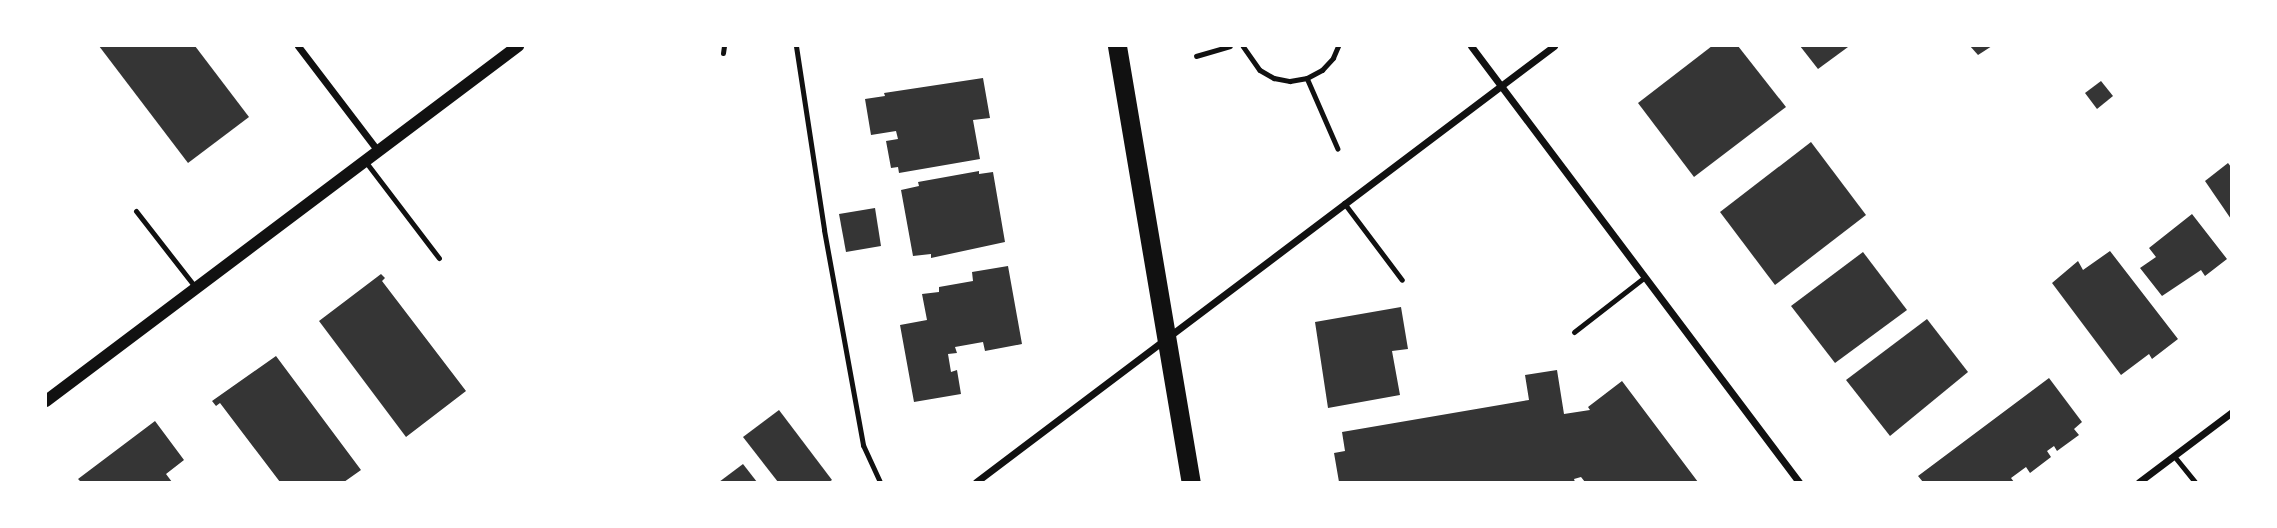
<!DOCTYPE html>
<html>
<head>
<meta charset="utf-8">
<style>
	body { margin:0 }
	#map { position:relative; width:2277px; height:528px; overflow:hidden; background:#fff; font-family:"Fira Sans Condensed",sans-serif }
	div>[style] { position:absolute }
	.building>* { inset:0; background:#353535 }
	.path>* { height:4.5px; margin:-2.25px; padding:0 2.25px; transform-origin:2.25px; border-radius:2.25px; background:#111 }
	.service>* { height:5px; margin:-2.5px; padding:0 2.5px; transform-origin:2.5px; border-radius:2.5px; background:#111 }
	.minor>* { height:7px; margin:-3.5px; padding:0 3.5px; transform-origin:3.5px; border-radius:3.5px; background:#111 }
	.tertiary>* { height:12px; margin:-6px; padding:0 6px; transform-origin:6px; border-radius:6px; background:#111 }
	.trunk>* { height:19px; margin:-9.5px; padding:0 9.5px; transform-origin:9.5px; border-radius:9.5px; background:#111 }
	span { translate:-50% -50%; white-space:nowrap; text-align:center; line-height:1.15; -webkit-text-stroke:6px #fff; paint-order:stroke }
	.frame { position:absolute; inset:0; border:47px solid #fff; pointer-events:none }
</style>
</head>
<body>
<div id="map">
	<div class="building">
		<i style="clip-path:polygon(99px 46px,195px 46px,249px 117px,188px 163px)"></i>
		<i style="clip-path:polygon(1712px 46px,1738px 46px,1786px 107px,1694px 177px,1638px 103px)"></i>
		<i style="clip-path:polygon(1800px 46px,1847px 46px,1848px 47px,1818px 69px)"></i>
		<i style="clip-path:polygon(1970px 46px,1992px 46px,1978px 55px)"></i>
		<i style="clip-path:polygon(983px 78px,990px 118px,973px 120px,980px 159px,899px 173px,898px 167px,891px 168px,886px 141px,898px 139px,896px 131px,871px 135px,865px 99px,885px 96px,884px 93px)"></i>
		<i style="clip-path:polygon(2101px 81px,2113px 96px,2097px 109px,2085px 93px)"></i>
		<i style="clip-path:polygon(1811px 142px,1866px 215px,1775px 285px,1720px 212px)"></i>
		<i style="clip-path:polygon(2228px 163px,2231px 167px,2231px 219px,2205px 181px)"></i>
		<i style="clip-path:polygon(979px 171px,979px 174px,993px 172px,1005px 242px,931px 258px,931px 254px,913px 256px,901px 190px,919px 186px,918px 182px)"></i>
		<i style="clip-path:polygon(875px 208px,881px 246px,846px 252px,839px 214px)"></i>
		<i style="clip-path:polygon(2192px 214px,2227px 259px,2205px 276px,2201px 270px,2162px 296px,2140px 268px,2156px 257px,2149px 248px)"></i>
		<i style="clip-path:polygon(2110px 251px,2178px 339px,2152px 359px,2149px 354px,2121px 375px,2052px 283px,2078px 261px,2083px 270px)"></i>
		<i style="clip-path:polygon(1863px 252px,1907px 310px,1835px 363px,1791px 306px)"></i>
		<i style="clip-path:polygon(1008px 266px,1022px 344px,985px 351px,983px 342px,955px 347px,957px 353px,948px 354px,951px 372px,957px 370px,961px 394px,914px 402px,900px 325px,927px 320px,922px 294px,939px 292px,939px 287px,973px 281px,972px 272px)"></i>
		<i style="clip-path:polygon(381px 274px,385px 278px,382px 281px,466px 391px,406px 437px,319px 321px)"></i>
		<i style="clip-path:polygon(1401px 307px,1408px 349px,1392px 351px,1400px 395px,1328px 408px,1315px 322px)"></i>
		<i style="clip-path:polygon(1927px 319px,1968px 372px,1890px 436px,1846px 380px)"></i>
		<i style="clip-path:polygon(276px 356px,361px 470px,344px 482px,280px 482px,220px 403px,216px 406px,212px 401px)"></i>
		<i style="clip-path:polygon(1557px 370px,1564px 414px,1590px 410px,1588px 407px,1622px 381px,1698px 482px,1585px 482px,1581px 477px,1574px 479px,1575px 482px,1339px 482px,1334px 453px,1345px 451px,1342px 432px,1529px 400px,1525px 375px)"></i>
		<i style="clip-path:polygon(2049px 378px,2082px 422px,2074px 429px,2079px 435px,2057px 451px,2054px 446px,2047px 451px,2051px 457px,2030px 473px,2026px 467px,2011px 478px,2014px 482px,1923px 482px,1918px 476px)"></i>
		<i style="clip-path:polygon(779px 410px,832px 480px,829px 482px,778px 482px,743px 437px)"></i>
		<i style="clip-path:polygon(155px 421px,184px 460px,166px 474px,172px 482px,81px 482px,78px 479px)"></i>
		<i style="clip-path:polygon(743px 464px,757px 482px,719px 482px)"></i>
	</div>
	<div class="path">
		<i style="left:1243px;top:46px;width:29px;rotate:55deg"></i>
		<i style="left:1260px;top:70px;width:16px;rotate:30deg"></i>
		<i style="left:1274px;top:78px;width:16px;rotate:11deg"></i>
		<i style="left:1290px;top:81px;width:17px;rotate:-10deg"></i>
		<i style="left:1307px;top:78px;width:17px;rotate:-28deg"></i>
		<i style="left:1322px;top:70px;width:16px;rotate:-47deg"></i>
		<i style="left:1333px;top:58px;width:13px;rotate:-67deg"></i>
		<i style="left:1196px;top:56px;width:35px;rotate:-16deg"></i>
		<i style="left:1307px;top:78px;width:77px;rotate:66.4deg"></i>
	</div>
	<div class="service">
		<i style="left:796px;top:46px;width:186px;rotate:81.3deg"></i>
		<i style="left:824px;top:230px;width:219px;rotate:79.7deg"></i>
		<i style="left:863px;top:445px;width:41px;rotate:65.3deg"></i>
		<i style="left:723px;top:53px;width:7px;rotate:-82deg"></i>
		<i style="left:365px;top:161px;width:122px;rotate:52.7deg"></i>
		<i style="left:1344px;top:203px;width:96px;rotate:53deg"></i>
		<i style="left:136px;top:211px;width:98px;rotate:52.1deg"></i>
		<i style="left:1574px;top:332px;width:90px;rotate:-37.8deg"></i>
		<i style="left:2174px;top:456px;width:33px;rotate:51deg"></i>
	</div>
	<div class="minor">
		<i style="left:298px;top:46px;width:132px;rotate:52.7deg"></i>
		<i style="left:1471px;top:46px;width:546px;rotate:53.05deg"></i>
		<i style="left:976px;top:482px;width:724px;rotate:-37.03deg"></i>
		<i style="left:2139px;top:482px;width:116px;rotate:-37deg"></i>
	</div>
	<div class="tertiary">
		<i style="left:46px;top:401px;width:591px;rotate:-36.95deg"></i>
	</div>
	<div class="trunk">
		<i style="left:1117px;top:46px;width:442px;rotate:80.4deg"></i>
	</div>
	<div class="frame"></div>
</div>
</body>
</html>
